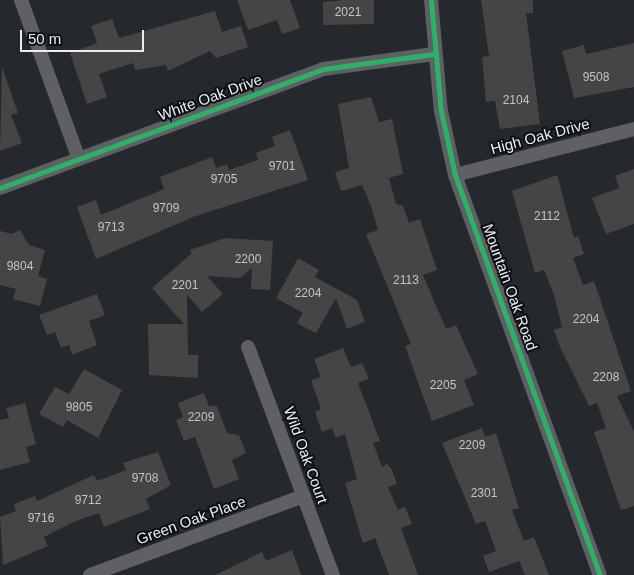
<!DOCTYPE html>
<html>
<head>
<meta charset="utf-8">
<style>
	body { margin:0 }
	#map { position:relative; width:634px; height:575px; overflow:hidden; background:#25282c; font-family:Helvetica,sans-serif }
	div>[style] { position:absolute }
	.building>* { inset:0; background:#454545 }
	.street>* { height:14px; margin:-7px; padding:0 7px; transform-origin:7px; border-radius:7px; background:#5e6063 }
	.cycleway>* { height:5px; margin:-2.5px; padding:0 2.5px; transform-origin:2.5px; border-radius:2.5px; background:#2db169 }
	span { translate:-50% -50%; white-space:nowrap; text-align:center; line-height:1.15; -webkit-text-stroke:4px #0e1114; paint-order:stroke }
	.number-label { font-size:12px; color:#c1c4c8 }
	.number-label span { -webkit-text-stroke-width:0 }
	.street-label { font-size:15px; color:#eaeef3 }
	.scale { position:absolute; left:20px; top:30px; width:124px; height:22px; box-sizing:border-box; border:2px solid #eaeef3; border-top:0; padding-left:6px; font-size:15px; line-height:18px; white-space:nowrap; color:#eaeef3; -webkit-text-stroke:4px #0e1114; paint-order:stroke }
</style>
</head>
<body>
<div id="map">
	<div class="building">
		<i style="clip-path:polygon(237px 0,290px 0,300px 28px,282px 34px,277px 20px,248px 30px)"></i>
		<i style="clip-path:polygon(343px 0,374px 0,374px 24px,323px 25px,323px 2px)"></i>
		<i style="clip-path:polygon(481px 0,533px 0,533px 13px,526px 13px,540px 124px,500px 129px,495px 101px,486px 102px,482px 57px,489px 56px)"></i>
		<i style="clip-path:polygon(215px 11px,222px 32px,241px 26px,248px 47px,216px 58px,210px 51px,168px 71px,166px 65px,135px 70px,133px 63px,99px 74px,107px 97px,87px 104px,70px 53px,97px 43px,91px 26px,112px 19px,119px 38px)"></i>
		<i style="clip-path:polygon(634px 43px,634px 87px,574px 98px,562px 51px,584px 45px,586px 54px)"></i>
		<i style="clip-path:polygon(2px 67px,18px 113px,11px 115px,22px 143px,0 151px)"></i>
		<i style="clip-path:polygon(371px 97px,379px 122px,392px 119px,403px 174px,389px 178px,396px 204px,403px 206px,409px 223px,420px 219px,437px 270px,423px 275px,446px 329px,456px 325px,478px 374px,464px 380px,474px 405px,432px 421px,405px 346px,411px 344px,366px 234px,378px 230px,371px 206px,362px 185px,341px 191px,335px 172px,349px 168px,338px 104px)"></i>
		<i style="clip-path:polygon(290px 130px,308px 180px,193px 217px,96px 259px,77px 207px,96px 200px,101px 215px,164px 189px,160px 177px,212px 157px,216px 168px,227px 164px,229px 170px,258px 160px,256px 153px,275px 146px,272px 137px)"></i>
		<i style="clip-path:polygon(634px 169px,634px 224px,606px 234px,592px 198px,619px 188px,615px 176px)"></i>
		<i style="clip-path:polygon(557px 175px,574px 238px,578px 236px,584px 254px,573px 258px,583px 285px,594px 281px,631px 391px,617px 396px,634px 432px,634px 506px,621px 510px,594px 432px,606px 428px,597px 403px,589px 406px,560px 347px,554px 330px,562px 327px,554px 295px,544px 270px,535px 273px,512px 191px)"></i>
		<i style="clip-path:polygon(20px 230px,29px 245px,45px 250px,38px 276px,47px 279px,40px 306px,13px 299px,16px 289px,0 285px,0 231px,12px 234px)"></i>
		<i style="clip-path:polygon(225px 238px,273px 241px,270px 290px,251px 289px,252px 268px,240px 278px,207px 276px,223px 294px,202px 312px,187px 295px,188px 355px,198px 355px,198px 378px,149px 375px,148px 324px,184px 324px,152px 288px,192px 253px,190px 250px)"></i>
		<i style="clip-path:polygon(298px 258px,319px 270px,315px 277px,357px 300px,365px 322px,347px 329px,336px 298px,316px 333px,297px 323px,303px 313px,276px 298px)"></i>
		<i style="clip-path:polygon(97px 294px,105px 315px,89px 321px,97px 345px,72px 355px,69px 345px,61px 348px,55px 332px,47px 335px,39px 315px)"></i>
		<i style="clip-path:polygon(343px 348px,351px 367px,362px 363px,369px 379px,358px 383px,380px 441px,373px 443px,382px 467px,387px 464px,392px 470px,397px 484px,388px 487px,398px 510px,405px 507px,412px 524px,401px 528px,418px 575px,389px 575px,375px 538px,363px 543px,345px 483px,357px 479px,345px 434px,336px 438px,332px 428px,322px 432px,315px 412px,321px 409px,311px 380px,321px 377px,314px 359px)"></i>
		<i style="clip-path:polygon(84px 369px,122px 390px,98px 438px,67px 420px,63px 427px,39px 414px,55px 387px,69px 394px)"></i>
		<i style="clip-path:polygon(204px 393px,209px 406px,217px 406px,227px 433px,239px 435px,246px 453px,232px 460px,239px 479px,214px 489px,195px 437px,184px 441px,176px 420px,183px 417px,178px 403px)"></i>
		<i style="clip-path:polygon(25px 403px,36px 444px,26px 447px,30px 462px,0 470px,0 420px,9px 418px,6px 408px)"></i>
		<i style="clip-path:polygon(482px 428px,485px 437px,496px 433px,519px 508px,512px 510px,524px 541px,534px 537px,549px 575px,525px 575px,519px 561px,489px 572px,483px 556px,496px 551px,485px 521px,476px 524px,442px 443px)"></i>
		<i style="clip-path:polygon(158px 452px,171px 485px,146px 499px,150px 509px,104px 527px,99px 513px,73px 522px,44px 537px,48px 546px,3px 565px,0 517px,16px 511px,14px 504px,35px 496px,37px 501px,94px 475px,97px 481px,126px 470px,123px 463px)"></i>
		<i style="clip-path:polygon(292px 550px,301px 575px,215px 575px,262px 552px,266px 561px)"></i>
	</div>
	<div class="street">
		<i style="left:21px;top:0;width:169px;rotate:70deg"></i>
		<i style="left:431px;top:0;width:111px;rotate:84.9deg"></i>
		<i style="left:441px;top:111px;width:66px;rotate:77.7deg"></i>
		<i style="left:455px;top:175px;width:425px;rotate:70.1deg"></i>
		<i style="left:455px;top:175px;width:185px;rotate:-14.4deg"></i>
		<i style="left:0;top:188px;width:344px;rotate:-20.2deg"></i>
		<i style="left:323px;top:69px;width:112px;rotate:-7.7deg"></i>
		<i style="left:248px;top:347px;width:243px;rotate:69.6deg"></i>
		<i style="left:90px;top:575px;width:228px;rotate:-20.3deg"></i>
	</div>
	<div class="cycleway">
		<i style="left:431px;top:0;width:111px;rotate:84.9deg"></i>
		<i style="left:441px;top:111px;width:66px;rotate:77.7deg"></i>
		<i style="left:455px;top:175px;width:425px;rotate:70.1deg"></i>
		<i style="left:0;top:188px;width:344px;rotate:-20.2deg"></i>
		<i style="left:323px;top:69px;width:112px;rotate:-7.7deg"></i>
	</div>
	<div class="number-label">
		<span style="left:348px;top:13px">2021</span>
		<span style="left:596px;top:78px">9508</span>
		<span style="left:516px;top:101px">2104</span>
		<span style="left:282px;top:167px">9701</span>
		<span style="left:224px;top:180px">9705</span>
		<span style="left:166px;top:209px">9709</span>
		<span style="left:547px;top:217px">2112</span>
		<span style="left:111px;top:228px">9713</span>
		<span style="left:248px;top:260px">2200</span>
		<span style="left:20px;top:267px">9804</span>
		<span style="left:406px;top:281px">2113</span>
		<span style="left:185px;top:286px">2201</span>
		<span style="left:308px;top:294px">2204</span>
		<span style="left:586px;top:320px">2204</span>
		<span style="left:606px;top:378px">2208</span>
		<span style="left:443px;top:386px">2205</span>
		<span style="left:79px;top:408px">9805</span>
		<span style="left:201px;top:418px">2209</span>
		<span style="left:472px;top:446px">2209</span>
		<span style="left:145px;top:479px">9708</span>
		<span style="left:484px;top:494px">2301</span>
		<span style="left:88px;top:501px">9712</span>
		<span style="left:41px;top:519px">9716</span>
	</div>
	<div class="street-label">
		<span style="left:210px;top:97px;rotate:-20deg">White Oak Drive</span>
		<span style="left:540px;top:136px;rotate:-15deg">High Oak Drive</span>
		<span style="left:510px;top:287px;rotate:70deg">Mountain Oak Road</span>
		<span style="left:306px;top:455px;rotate:70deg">Wild Oak Court</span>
		<span style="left:191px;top:520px;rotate:-20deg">Green Oak Place</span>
	</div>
	<div class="scale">50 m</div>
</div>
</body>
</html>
